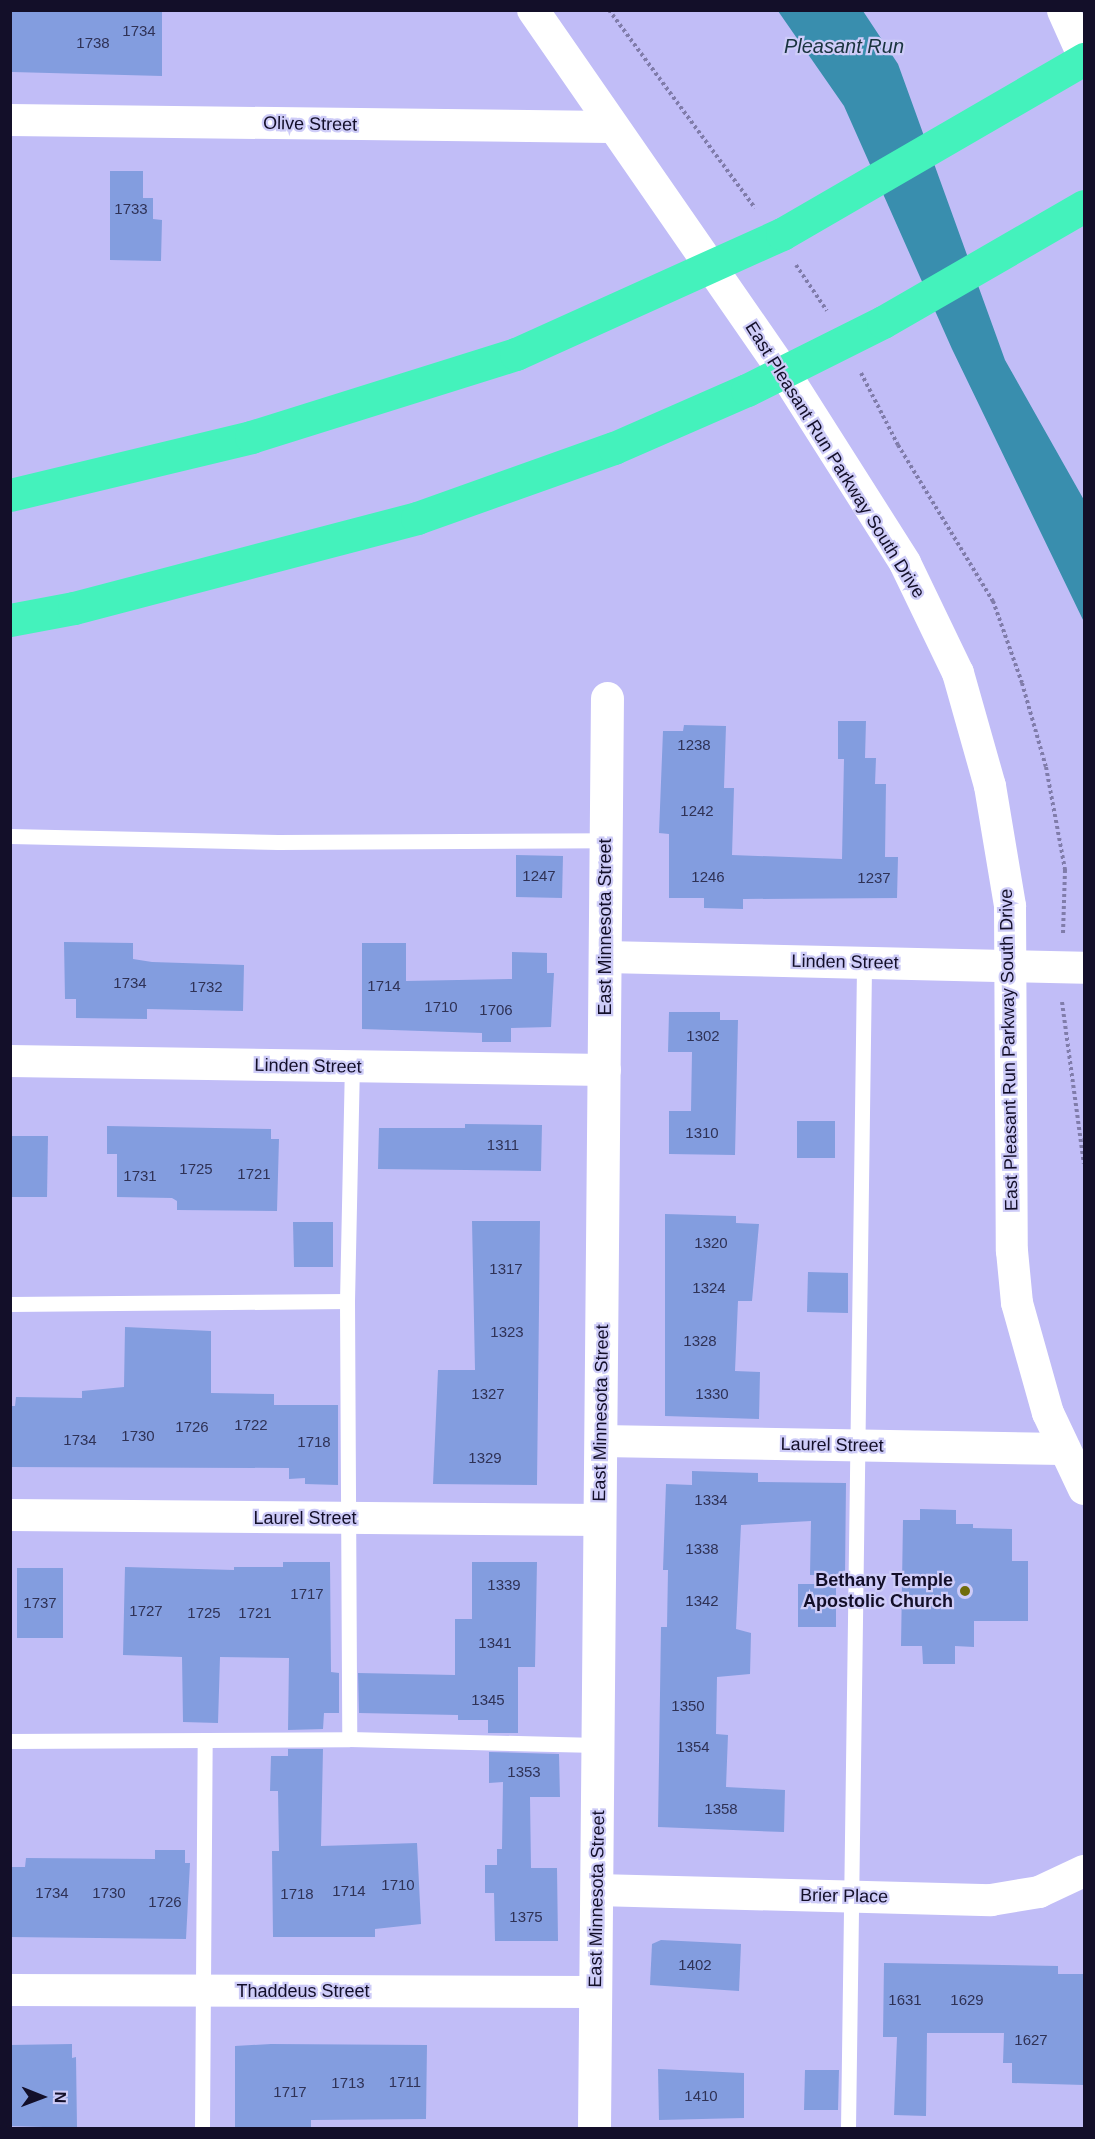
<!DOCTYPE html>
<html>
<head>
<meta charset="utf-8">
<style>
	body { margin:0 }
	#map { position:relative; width:1095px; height:2139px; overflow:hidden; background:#c1bdf7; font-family:Arial,sans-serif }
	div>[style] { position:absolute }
	.water>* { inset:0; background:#398eae }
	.building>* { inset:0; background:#839ddf }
	.path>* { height:4px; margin-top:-2px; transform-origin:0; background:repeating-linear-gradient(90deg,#807caa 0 3px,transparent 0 6px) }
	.service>* { height:15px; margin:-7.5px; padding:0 7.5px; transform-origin:7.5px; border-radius:7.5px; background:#fff }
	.minor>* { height:32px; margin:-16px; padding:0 16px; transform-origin:16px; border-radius:16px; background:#fff }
	.tertiary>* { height:33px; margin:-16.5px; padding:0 16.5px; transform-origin:16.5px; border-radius:16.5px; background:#fff }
	.motorway>* { height:33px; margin:-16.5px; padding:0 16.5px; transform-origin:16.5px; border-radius:16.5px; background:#44f2bc }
	.dots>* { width:16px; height:16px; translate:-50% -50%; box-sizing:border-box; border:3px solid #ceccf8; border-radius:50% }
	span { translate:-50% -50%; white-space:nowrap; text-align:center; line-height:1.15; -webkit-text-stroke:4.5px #ceccf8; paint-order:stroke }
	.number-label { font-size:15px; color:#2f3256 }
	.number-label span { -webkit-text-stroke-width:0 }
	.street-label { font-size:18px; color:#130f29 }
	.poi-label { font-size:18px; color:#130f29; font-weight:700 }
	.right { translate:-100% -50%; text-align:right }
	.water-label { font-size:20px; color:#1a343f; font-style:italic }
	.frame { position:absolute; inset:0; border:12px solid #130f29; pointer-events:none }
	.north { position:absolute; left:12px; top:2067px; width:60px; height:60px; -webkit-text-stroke:4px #ceccf8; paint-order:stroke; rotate:91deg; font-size:16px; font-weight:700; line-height:24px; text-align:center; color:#130f29 }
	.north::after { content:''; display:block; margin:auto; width:21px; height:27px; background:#130f29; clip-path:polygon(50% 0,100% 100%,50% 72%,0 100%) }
</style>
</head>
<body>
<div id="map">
	<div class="water">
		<i style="clip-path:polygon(778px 11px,863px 11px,898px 64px,1005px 360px,1084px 500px,1084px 622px,952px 349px,844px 106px)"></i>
	</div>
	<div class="building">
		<i style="clip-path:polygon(12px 10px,162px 10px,162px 76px,12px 72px)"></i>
		<i style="clip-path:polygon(110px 171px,143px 171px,143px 198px,153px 198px,153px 219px,162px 220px,161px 261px,110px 260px)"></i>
		<i style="clip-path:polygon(838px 721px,866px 721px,865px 758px,876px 758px,875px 784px,886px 784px,885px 857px,898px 857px,897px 898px,743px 899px,743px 909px,704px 908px,704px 898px,669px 898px,669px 834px,659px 833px,663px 731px,683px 731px,684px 725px,726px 726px,724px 788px,734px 788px,732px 855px,842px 859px,844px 759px,838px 759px)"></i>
		<i style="clip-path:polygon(516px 855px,563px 856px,562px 898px,516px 897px)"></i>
		<i style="clip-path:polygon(64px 942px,133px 943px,133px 959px,152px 962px,244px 965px,243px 1011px,147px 1009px,147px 1019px,76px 1018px,76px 999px,65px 999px)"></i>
		<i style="clip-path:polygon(362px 943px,406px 943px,406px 981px,512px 979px,512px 952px,547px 953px,547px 973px,554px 973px,551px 1027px,511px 1028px,511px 1042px,482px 1042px,482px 1033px,362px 1029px)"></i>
		<i style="clip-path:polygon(669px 1012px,720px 1012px,720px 1020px,738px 1020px,735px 1155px,669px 1154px,669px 1111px,691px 1111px,692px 1052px,668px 1052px)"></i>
		<i style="clip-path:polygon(797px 1121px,835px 1121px,835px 1158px,797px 1158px)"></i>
		<i style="clip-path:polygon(465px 1124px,542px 1125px,541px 1171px,378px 1169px,379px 1128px,465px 1128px)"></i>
		<i style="clip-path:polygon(107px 1126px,271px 1129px,271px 1139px,279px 1139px,277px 1211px,177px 1210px,177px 1201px,172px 1198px,117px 1197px,117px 1154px,107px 1154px)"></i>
		<i style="clip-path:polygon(10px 1136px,48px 1136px,47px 1197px,10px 1197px)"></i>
		<i style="clip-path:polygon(665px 1214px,736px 1216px,736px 1223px,759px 1224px,752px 1301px,738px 1301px,735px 1371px,760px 1372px,759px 1419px,665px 1416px)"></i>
		<i style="clip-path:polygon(472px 1221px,540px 1221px,537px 1485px,433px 1484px,438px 1370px,475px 1370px)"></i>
		<i style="clip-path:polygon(293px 1222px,333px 1222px,333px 1267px,294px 1267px)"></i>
		<i style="clip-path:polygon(808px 1272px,848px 1273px,848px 1313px,807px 1312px)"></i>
		<i style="clip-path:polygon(125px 1327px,211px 1331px,211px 1393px,274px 1394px,274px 1405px,338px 1405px,338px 1485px,305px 1484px,305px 1478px,289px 1479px,289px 1468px,10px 1467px,10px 1406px,15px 1406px,16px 1397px,82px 1398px,82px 1391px,124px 1387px)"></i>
		<i style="clip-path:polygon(692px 1471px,758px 1473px,758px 1482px,846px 1483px,845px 1576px,810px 1575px,811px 1521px,741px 1525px,736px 1629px,751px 1633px,750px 1674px,717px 1677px,716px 1734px,728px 1735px,726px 1787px,785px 1790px,784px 1832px,658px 1827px,661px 1627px,667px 1627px,668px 1570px,663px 1570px,666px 1484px,692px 1485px)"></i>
		<i style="clip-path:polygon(920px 1509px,956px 1510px,956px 1524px,973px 1524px,973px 1528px,1012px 1529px,1012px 1561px,1028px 1561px,1028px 1621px,974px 1621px,974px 1647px,955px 1646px,955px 1664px,923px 1664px,922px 1646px,901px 1646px,903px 1520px,920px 1520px)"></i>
		<i style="clip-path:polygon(283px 1562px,330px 1562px,331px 1672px,339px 1673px,339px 1713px,324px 1713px,323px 1729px,288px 1730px,289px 1658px,220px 1657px,218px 1723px,183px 1722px,182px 1657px,123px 1655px,125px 1567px,234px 1570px,234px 1567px,283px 1567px)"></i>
		<i style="clip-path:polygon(472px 1562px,537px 1562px,535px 1667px,518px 1667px,518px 1733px,488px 1733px,488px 1720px,458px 1720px,458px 1715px,359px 1713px,358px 1673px,455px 1675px,455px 1619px,472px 1619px)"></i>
		<i style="clip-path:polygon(17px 1568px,63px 1568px,63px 1638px,17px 1638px)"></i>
		<i style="clip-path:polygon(798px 1584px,836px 1584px,836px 1627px,798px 1627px)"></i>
		<i style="clip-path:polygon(288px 1749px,323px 1749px,321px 1846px,417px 1843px,421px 1924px,375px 1929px,375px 1937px,273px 1937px,272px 1851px,279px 1851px,278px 1791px,270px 1791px,271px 1756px,288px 1756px)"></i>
		<i style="clip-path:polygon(489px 1752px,559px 1754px,560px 1797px,530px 1797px,531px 1868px,557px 1868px,558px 1941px,495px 1941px,494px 1893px,485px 1893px,485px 1865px,497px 1865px,497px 1849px,502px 1849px,503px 1782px,489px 1783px)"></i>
		<i style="clip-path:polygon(155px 1850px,185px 1850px,185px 1863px,190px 1863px,186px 1939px,10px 1937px,10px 1867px,25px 1867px,26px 1858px,155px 1859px)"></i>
		<i style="clip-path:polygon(661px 1940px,741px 1944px,739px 1991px,650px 1985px,652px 1944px)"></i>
		<i style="clip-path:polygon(884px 1963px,1058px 1966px,1058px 1974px,1084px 1974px,1084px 2085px,1012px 2083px,1012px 2063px,1003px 2063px,1004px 2033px,927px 2033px,926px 2116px,894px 2115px,897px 2037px,883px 2037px)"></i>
		<i style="clip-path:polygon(72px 2044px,72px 2058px,76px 2057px,77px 2128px,10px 2126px,10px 2045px)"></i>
		<i style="clip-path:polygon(271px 2044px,427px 2045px,426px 2119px,311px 2120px,311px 2128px,235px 2128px,235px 2046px)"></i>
		<i style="clip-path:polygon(658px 2069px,744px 2073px,744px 2118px,659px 2120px)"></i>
		<i style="clip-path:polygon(805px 2070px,839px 2070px,838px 2110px,804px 2110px)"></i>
	</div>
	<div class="path">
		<i style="left:609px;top:10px;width:246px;rotate:53.6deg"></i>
		<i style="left:796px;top:265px;width:55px;rotate:56deg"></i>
		<i style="left:861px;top:373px;width:81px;rotate:62.8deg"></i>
		<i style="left:898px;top:445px;width:183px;rotate:58.7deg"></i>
		<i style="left:993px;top:601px;width:87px;rotate:70.5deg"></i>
		<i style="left:1022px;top:683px;width:87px;rotate:74.1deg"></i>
		<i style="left:1046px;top:767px;width:105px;rotate:79.5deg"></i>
		<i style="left:1065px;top:870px;width:64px;rotate:91.8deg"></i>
		<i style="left:1062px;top:1002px;width:163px;rotate:82.3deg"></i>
	</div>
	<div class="service">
		<i style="left:10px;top:836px;width:268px;rotate:1.3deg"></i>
		<i style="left:278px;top:842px;width:328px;rotate:-0.3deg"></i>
		<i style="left:347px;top:1301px;width:235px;rotate:-88.8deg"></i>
		<i style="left:10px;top:1304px;width:337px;rotate:-0.5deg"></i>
		<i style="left:347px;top:1301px;width:438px;rotate:89.7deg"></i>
		<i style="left:10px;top:1741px;width:339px;rotate:-0.3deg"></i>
		<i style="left:349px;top:1739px;width:249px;rotate:1.4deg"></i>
		<i style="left:202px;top:2128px;width:387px;rotate:-89.6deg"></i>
		<i style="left:848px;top:2128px;width:1165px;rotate:-89.21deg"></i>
	</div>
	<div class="minor">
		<i style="left:533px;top:10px;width:441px;rotate:55.3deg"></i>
		<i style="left:784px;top:372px;width:226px;rotate:57.6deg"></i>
		<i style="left:905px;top:563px;width:122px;rotate:64.3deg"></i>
		<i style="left:958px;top:673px;width:117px;rotate:74.2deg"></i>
		<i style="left:990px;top:786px;width:122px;rotate:80.5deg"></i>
		<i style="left:1010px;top:906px;width:345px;rotate:89.7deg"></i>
		<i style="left:1012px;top:1251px;width:52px;rotate:84.5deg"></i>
		<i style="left:1017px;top:1303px;width:114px;rotate:74.3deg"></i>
		<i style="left:1048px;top:1413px;width:84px;rotate:64.7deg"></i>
		<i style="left:10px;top:120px;width:600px;rotate:0.67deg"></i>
		<i style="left:605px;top:957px;width:479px;rotate:1.3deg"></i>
		<i style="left:10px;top:1061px;width:595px;rotate:0.87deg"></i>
		<i style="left:601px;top:1441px;width:462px;rotate:1deg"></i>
		<i style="left:10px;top:1515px;width:590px;rotate:0.49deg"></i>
		<i style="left:597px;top:1890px;width:394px;rotate:1.5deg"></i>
		<i style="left:991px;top:1900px;width:49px;rotate:-9.5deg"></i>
		<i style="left:1039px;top:1892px;width:50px;rotate:-25deg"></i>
		<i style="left:10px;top:1990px;width:586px;rotate:0.2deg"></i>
	</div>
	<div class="tertiary">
		<i style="left:1063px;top:10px;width:51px;rotate:65.9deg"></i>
		<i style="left:594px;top:2128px;width:1430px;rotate:-89.48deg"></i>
	</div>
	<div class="motorway">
		<i style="left:10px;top:495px;width:248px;rotate:-13.5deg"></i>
		<i style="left:251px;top:437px;width:278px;rotate:-17.4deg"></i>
		<i style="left:516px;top:354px;width:292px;rotate:-24.3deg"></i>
		<i style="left:782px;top:234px;width:349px;rotate:-30.1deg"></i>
		<i style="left:10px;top:620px;width:65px;rotate:-10.6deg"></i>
		<i style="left:74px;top:608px;width:355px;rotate:-14.7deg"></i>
		<i style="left:417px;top:518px;width:209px;rotate:-19.6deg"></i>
		<i style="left:614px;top:448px;width:145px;rotate:-23.6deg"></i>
		<i style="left:747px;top:390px;width:152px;rotate:-26.6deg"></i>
		<i style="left:883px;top:322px;width:232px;rotate:-30deg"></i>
	</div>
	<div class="dots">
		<i style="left:965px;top:1591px;background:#706c0b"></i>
	</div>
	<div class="number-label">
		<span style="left:139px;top:31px">1734</span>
		<span style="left:93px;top:43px">1738</span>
		<span style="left:131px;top:209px">1733</span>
		<span style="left:694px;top:745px">1238</span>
		<span style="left:697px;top:811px">1242</span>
		<span style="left:539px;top:876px">1247</span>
		<span style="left:708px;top:877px">1246</span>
		<span style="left:874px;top:878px">1237</span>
		<span style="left:130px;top:983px">1734</span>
		<span style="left:384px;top:986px">1714</span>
		<span style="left:206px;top:987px">1732</span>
		<span style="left:441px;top:1007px">1710</span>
		<span style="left:496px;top:1010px">1706</span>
		<span style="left:703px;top:1036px">1302</span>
		<span style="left:702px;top:1133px">1310</span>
		<span style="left:503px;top:1145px">1311</span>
		<span style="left:196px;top:1169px">1725</span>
		<span style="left:254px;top:1174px">1721</span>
		<span style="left:140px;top:1176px">1731</span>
		<span style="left:711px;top:1243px">1320</span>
		<span style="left:506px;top:1269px">1317</span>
		<span style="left:709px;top:1288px">1324</span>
		<span style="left:507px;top:1332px">1323</span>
		<span style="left:700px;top:1341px">1328</span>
		<span style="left:488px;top:1394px">1327</span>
		<span style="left:712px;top:1394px">1330</span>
		<span style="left:251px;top:1425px">1722</span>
		<span style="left:192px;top:1427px">1726</span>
		<span style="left:138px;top:1436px">1730</span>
		<span style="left:80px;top:1440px">1734</span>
		<span style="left:314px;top:1442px">1718</span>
		<span style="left:485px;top:1458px">1329</span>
		<span style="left:711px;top:1500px">1334</span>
		<span style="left:702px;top:1549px">1338</span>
		<span style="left:504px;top:1585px">1339</span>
		<span style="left:307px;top:1594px">1717</span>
		<span style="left:702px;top:1601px">1342</span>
		<span style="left:40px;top:1603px">1737</span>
		<span style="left:146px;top:1611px">1727</span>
		<span style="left:204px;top:1613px">1725</span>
		<span style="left:255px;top:1613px">1721</span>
		<span style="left:495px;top:1643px">1341</span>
		<span style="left:488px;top:1700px">1345</span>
		<span style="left:688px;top:1706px">1350</span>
		<span style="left:693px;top:1747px">1354</span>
		<span style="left:524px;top:1772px">1353</span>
		<span style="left:721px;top:1809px">1358</span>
		<span style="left:398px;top:1885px">1710</span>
		<span style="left:349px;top:1891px">1714</span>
		<span style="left:52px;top:1893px">1734</span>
		<span style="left:109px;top:1893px">1730</span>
		<span style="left:297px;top:1894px">1718</span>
		<span style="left:165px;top:1902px">1726</span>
		<span style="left:526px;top:1917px">1375</span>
		<span style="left:695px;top:1965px">1402</span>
		<span style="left:905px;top:2000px">1631</span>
		<span style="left:967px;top:2000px">1629</span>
		<span style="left:1031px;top:2040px">1627</span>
		<span style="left:405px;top:2082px">1711</span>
		<span style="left:348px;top:2083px">1713</span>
		<span style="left:290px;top:2092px">1717</span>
		<span style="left:701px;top:2096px">1410</span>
	</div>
	<div class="street-label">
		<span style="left:310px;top:124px;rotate:1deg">Olive Street</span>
		<span style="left:835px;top:460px;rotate:58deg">East Pleasant Run Parkway South Drive</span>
		<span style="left:605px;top:927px;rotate:-90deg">East Minnesota Street</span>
		<span style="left:845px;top:962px;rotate:1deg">Linden Street</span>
		<span style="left:1009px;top:1050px;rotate:-91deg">East Pleasant Run Parkway South Drive</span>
		<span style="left:308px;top:1066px;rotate:1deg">Linden Street</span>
		<span style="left:601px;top:1413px;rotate:-89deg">East Minnesota Street</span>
		<span style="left:832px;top:1445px;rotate:1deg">Laurel Street</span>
		<span style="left:305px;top:1518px">Laurel Street</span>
		<span style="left:844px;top:1896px;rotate:1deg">Brier Place</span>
		<span style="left:597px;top:1899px;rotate:-89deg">East Minnesota Street</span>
		<span style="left:303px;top:1991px">Thaddeus Street</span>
	</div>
	<div class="poi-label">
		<span class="right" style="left:953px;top:1591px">Bethany Temple<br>Apostolic Church</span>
	</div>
	<div class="water-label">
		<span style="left:844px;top:46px">Pleasant Run</span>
	</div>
	<div class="frame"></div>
	<div class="north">N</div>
</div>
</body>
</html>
